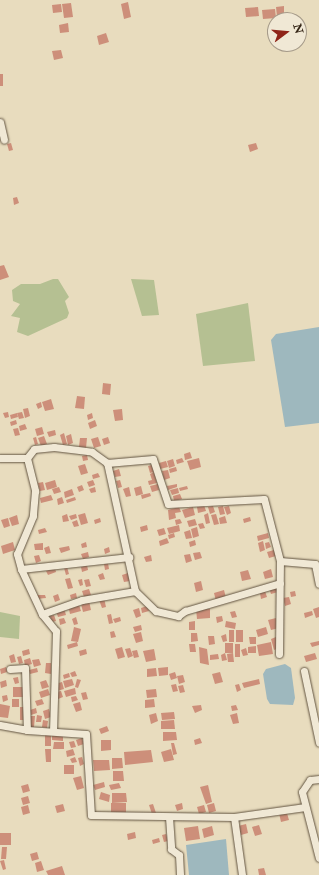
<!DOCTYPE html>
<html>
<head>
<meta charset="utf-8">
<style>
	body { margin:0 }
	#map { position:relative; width:319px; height:875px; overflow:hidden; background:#e8dcbe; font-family:"IM FELL Double Pica",serif }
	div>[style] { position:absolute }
	.green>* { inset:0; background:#b5c092 }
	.water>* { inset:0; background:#9eb8be }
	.building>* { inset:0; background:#cd8f7a }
	.roads { filter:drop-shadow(0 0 1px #625441) drop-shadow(0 0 1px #625441) }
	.street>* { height:7px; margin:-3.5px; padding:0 3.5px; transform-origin:3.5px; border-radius:3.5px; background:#f0e8d5 }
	span { translate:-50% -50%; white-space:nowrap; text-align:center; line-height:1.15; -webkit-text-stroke:4px #f0e8d5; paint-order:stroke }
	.north { position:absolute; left:267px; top:12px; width:40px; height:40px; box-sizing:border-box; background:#f0e8d5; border:1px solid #a59a89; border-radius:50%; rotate:74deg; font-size:11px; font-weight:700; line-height:16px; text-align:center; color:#352617 }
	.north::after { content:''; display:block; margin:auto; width:14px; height:18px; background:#8f2418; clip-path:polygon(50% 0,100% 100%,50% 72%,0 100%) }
</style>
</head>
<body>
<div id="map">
	<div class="green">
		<i style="clip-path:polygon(53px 279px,58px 279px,69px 297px,65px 301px,69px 313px,67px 318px,28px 336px,17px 332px,20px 318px,11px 316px,20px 304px,13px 301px,12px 290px,21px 284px,40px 284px)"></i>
		<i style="clip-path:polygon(131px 279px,154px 280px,159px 315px,142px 316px)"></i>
		<i style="clip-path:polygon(248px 303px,255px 361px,203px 366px,196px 314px)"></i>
		<i style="clip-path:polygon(0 612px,20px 616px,19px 639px,0 637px)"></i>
	</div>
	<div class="water">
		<i style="clip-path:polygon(319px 327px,319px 423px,285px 427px,271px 340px,276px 334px)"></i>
		<i style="clip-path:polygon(285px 664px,291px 668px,295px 698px,293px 705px,270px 704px,267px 699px,263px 674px,266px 669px)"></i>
		<i style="clip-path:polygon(226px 839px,229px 875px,189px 875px,186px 845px)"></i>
	</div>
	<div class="building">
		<i style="clip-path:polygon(128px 2px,131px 17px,124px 19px,121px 4px)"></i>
		<i style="clip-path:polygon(71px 3px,73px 17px,64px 18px,62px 4px)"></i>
		<i style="clip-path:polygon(61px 4px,62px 12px,53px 13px,52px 5px)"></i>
		<i style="clip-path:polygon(284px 6px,284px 17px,277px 17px,276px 7px)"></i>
		<i style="clip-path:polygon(258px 7px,259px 16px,246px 17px,245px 8px)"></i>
		<i style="clip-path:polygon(275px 9px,276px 18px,263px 19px,262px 10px)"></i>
		<i style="clip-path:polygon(68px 23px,69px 32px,60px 33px,59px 25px)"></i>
		<i style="clip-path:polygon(106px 33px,109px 42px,99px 45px,97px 36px)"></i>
		<i style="clip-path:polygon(61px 50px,63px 58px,54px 60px,52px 51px)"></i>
		<i style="clip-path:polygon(0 74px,3px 74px,3px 86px,0 86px)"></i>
		<i style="clip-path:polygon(11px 143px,13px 150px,9px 151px,7px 144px)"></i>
		<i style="clip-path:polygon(256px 143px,258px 149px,250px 152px,248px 145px)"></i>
		<i style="clip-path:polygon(17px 197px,19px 203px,14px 205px,13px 198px)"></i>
		<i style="clip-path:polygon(4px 265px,9px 277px,0 280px,0 266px)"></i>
		<i style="clip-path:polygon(103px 383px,111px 384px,110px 395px,102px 394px)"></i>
		<i style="clip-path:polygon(77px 396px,85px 397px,84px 409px,75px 408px)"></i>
		<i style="clip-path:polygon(51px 399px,54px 409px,45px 411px,42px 402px)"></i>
		<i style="clip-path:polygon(41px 402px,42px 407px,38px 409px,36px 404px)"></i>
		<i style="clip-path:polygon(28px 408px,30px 416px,25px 418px,23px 409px)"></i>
		<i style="clip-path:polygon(122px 409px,123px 420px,115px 421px,113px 410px)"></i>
		<i style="clip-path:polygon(8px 412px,9px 417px,5px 418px,3px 413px)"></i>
		<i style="clip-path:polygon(22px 412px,24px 418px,19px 419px,17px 413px)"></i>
		<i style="clip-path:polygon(17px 413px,18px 417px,11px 419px,10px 415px)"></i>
		<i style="clip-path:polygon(92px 413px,93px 418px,88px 420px,87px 415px)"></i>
		<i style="clip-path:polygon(16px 420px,17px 424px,11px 426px,10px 422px)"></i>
		<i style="clip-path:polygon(95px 420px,97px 426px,90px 429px,88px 423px)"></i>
		<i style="clip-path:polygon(25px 424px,27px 429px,20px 431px,19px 426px)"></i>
		<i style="clip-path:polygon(42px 427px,44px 434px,37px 436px,35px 429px)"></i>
		<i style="clip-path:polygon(18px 428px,20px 435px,15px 436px,13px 429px)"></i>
		<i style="clip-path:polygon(55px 430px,56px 435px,49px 437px,47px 432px)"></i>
		<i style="clip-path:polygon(64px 433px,67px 444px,63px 445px,60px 435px)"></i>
		<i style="clip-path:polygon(71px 434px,73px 443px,68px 445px,66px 436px)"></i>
		<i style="clip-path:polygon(44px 436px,47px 444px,41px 446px,38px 438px)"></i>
		<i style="clip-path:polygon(36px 437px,38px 444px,35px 445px,33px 438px)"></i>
		<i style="clip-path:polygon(98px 437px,101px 446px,94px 448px,91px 439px)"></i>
		<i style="clip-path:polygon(108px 437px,110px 443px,104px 445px,102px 439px)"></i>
		<i style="clip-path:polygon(80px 438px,87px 438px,86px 448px,79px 447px)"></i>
		<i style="clip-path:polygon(190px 452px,192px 458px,185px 460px,184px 454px)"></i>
		<i style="clip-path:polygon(87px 455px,88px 460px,83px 461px,82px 456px)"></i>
		<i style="clip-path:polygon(182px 458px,184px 462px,177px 464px,176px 460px)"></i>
		<i style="clip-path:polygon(199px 458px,201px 467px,190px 470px,187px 461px)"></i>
		<i style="clip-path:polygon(173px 459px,175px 466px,169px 468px,167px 461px)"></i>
		<i style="clip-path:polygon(166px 461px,168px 467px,160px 469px,159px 463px)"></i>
		<i style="clip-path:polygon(85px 464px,88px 473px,81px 475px,78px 466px)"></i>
		<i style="clip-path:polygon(152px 465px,154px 472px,150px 473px,148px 466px)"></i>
		<i style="clip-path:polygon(176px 467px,177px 471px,170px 473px,169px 469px)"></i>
		<i style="clip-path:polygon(119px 469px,121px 476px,115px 477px,113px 471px)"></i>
		<i style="clip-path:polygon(168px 470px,170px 478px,164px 480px,162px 471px)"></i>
		<i style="clip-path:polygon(154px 472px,157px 483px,149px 485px,148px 481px,152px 480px,150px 474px)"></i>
		<i style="clip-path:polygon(98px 473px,100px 477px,93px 479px,92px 475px)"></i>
		<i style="clip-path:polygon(55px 480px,57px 487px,47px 490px,45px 483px)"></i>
		<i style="clip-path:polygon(93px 480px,95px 485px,89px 487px,87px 482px)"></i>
		<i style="clip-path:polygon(120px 480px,122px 487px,118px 488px,116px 481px)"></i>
		<i style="clip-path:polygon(43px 482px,45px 490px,40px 491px,38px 483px)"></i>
		<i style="clip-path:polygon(158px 484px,159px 490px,152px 492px,150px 486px)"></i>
		<i style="clip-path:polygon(177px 484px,177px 487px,168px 490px,167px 486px)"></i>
		<i style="clip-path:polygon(82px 485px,84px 490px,79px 492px,77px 487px)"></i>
		<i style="clip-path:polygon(141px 486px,143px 494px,136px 496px,134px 488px)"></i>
		<i style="clip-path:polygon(187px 486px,188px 489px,180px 491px,179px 488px)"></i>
		<i style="clip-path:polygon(59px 487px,61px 492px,54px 494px,52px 489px)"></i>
		<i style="clip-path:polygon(95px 487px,96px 492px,91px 493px,89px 489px)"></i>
		<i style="clip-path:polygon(129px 487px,131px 496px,126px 497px,123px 489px)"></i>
		<i style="clip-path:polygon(178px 488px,179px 493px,172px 495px,170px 490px)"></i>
		<i style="clip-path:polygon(72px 489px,74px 495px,65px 498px,64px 492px)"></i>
		<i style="clip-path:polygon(150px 493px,151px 496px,142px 499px,141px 495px)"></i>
		<i style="clip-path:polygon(180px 494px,182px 499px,174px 501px,173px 496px)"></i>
		<i style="clip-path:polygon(51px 495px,53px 500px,41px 503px,40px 498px)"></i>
		<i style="clip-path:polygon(62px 497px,64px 503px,58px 505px,57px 499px)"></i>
		<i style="clip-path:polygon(75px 497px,76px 500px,67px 503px,66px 500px)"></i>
		<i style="clip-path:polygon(204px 505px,206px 511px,198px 513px,197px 507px)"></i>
		<i style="clip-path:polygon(213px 506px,215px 512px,210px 514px,208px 507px)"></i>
		<i style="clip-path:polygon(223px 506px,225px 514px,220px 515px,218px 507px)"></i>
		<i style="clip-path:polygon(229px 506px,231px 513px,227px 515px,224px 507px)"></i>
		<i style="clip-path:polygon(179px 507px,181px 512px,175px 513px,176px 518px,169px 520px,168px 510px)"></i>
		<i style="clip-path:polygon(193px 507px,195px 515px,185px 518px,182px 510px)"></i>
		<i style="clip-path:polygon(85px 513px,88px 523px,81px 525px,78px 515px)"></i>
		<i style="clip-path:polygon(208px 513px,210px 523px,206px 524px,204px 515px)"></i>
		<i style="clip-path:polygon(67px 514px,69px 521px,63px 522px,62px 516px)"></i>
		<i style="clip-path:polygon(76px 514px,77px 518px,71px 520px,69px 516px)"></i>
		<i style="clip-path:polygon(216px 514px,219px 524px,214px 525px,211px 515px)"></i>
		<i style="clip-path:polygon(17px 515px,19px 524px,12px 526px,9px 518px)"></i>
		<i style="clip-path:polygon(225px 516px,227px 523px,220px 524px,219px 518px)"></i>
		<i style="clip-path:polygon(250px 517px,251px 521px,244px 523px,243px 519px)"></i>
		<i style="clip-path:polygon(8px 518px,10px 526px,4px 528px,1px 520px)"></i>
		<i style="clip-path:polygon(100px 518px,101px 522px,95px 524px,94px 520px)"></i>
		<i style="clip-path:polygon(180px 519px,182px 523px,176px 525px,175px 520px)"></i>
		<i style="clip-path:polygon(195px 519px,197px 525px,189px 527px,187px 521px)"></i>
		<i style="clip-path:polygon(77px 520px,79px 526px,74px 527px,72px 522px)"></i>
		<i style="clip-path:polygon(203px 523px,205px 528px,200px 529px,198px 524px)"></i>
		<i style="clip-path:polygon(147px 525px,148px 530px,141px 532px,140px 527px)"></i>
		<i style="clip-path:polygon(179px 525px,180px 531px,169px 534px,167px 528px)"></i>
		<i style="clip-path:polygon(197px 527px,199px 536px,193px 538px,191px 529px)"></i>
		<i style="clip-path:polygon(45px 528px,47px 532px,39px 534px,38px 530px)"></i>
		<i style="clip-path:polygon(164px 528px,166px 534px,159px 536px,157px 530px)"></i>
		<i style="clip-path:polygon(190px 530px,192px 538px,186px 539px,184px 532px)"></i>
		<i style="clip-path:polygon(174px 533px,175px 537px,169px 539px,168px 535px)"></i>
		<i style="clip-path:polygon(268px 533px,269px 538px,258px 541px,257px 536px)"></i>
		<i style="clip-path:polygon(167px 538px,169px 543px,160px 546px,159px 541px)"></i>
		<i style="clip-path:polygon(195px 540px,196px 545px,190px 547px,189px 542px)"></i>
		<i style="clip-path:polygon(263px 541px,265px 550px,260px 552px,258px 543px)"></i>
		<i style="clip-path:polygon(13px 542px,15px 550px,3px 554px,1px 546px)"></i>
		<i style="clip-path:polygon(86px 542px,87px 547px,82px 548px,81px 544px)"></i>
		<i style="clip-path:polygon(269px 542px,271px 547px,266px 549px,265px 543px)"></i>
		<i style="clip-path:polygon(43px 543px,43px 550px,35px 550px,34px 544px)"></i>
		<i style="clip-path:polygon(49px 546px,51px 553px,46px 554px,44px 548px)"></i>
		<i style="clip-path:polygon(69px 546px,70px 550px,61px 553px,59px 548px)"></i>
		<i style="clip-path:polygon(109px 547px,110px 552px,105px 554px,104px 549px)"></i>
		<i style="clip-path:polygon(274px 550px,276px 556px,269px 558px,267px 552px)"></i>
		<i style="clip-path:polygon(88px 552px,89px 557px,83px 559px,81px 554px)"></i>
		<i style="clip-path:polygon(200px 552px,202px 558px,195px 560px,193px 553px)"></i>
		<i style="clip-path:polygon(190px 554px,192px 561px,186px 563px,184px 555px)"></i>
		<i style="clip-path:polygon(39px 555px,41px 561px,36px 563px,34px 556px)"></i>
		<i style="clip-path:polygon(151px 555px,152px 561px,146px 562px,144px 557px)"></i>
		<i style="clip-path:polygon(108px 563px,109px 569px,105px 570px,104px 564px)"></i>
		<i style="clip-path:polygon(87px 565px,88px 570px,82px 572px,81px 567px)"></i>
		<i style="clip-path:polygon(67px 567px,69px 574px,66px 575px,64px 568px)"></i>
		<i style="clip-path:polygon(55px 568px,56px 572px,48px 575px,46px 571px)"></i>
		<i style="clip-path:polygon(271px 569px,273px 577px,265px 579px,263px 572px)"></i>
		<i style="clip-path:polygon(248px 570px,251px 579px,242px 581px,240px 572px)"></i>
		<i style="clip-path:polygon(103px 573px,105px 579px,100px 580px,98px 575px)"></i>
		<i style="clip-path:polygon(128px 573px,130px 581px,124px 582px,122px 575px)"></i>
		<i style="clip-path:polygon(70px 578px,73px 588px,68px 589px,65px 579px)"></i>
		<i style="clip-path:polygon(82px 579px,83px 585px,80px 586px,78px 580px)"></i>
		<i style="clip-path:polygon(89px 579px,91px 586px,86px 587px,84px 580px)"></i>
		<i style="clip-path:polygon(201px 581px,203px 590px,196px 592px,194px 583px)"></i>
		<i style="clip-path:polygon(276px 586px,278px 592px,271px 594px,269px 588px)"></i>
		<i style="clip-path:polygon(89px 589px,91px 595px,84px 597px,82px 591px)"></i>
		<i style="clip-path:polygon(224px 590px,226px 598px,216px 601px,214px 593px)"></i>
		<i style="clip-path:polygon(265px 591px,267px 597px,261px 599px,260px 593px)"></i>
		<i style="clip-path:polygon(295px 591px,296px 596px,291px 597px,290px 592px)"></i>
		<i style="clip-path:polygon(76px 593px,77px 598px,71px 599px,70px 595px)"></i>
		<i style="clip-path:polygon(58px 594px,60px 600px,55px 602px,53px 596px)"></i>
		<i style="clip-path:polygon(35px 595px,45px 595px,46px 598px,36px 599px)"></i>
		<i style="clip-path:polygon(289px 597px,291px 604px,285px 606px,283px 598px)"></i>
		<i style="clip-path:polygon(104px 598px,106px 607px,102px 608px,99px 600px)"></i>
		<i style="clip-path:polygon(89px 601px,91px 610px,83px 612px,81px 604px)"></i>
		<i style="clip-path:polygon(78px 602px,81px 611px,70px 614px,68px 605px)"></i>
		<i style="clip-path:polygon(147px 606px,149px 611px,142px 613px,141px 608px)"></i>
		<i style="clip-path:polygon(319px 607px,319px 617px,316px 618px,313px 609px)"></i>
		<i style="clip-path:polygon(64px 608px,66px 615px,58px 617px,56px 611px)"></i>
		<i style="clip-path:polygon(139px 608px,141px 616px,136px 618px,133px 610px)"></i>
		<i style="clip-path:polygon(196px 609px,210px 609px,210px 618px,197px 619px)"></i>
		<i style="clip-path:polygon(235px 611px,237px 617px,232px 618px,230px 612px)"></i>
		<i style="clip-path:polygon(312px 611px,313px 615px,305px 618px,304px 613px)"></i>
		<i style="clip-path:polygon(111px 614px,113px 623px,109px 624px,107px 615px)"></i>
		<i style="clip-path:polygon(54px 615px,56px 621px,52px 622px,50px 616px)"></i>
		<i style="clip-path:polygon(222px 616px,223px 621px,217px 623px,216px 617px)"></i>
		<i style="clip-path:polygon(76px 617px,78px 624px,74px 625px,72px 619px)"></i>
		<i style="clip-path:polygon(120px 617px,121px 621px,115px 623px,113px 619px)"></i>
		<i style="clip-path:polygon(64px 618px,66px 623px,60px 625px,59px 619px)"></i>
		<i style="clip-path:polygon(276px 618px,279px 628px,271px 630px,268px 620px)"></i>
		<i style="clip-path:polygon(195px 621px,195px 630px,189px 630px,189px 622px)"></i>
		<i style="clip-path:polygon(226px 621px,236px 623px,235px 629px,225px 627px)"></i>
		<i style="clip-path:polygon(141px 625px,142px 630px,135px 632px,133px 627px)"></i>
		<i style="clip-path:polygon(74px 627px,81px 629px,78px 642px,71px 641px)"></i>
		<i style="clip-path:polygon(266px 627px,268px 634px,258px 637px,256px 630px)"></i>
		<i style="clip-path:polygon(229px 630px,234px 630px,234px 642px,229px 642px)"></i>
		<i style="clip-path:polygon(236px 630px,243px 630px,243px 642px,236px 642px)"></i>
		<i style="clip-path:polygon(114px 631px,116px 637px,111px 638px,110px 632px)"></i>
		<i style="clip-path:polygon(141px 632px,143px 641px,136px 643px,133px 634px)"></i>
		<i style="clip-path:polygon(191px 633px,197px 633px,198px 641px,191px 642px)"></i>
		<i style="clip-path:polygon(226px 634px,227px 641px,223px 642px,221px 636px)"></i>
		<i style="clip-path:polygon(208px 636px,214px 636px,215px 644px,209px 645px)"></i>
		<i style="clip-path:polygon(249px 637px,256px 637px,256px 644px,250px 644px)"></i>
		<i style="clip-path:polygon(276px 637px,279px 648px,274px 650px,271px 639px)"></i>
		<i style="clip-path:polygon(319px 641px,319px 645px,312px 647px,310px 643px)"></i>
		<i style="clip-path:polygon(77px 642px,78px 646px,68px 649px,67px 645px)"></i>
		<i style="clip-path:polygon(271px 642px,273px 654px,259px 656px,257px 645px)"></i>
		<i style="clip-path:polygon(225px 643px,233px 643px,233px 653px,225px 653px)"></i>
		<i style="clip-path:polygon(189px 644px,195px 644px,196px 652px,190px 652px)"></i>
		<i style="clip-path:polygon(235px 644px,240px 644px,240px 657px,235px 657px)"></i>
		<i style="clip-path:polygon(256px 646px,256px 653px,248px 653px,248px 647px)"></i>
		<i style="clip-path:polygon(122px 647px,125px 657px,118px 659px,115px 649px)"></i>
		<i style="clip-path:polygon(199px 647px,207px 649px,209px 665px,200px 663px)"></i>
		<i style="clip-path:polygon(130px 648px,133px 656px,128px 658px,125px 649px)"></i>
		<i style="clip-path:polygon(246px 648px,248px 655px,243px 656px,241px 650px)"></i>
		<i style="clip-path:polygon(29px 649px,30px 654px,23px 656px,22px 651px)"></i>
		<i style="clip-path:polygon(86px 649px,87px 654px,80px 656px,79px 651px)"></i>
		<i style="clip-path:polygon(154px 649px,156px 660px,146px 662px,143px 651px)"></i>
		<i style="clip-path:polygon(137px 650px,139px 657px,134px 658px,132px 651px)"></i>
		<i style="clip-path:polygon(225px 653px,227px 660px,222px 661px,221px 655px)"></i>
		<i style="clip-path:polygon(233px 653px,234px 662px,228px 662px,227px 654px)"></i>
		<i style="clip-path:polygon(315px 653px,317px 659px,306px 662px,304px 656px)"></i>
		<i style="clip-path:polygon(14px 654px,16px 662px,11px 663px,9px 656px)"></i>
		<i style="clip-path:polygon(218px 654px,219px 659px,210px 660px,210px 655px)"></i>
		<i style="clip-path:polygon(21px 656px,23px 663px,19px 664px,17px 657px)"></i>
		<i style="clip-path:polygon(30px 658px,32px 664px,25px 666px,24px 660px)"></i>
		<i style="clip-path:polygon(39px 659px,41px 665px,34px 667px,32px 660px)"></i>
		<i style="clip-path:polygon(46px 663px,51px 663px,51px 674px,45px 673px)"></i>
		<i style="clip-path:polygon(6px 667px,7px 672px,1px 674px,0 669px)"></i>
		<i style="clip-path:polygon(168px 667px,168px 675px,159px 676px,158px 668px)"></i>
		<i style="clip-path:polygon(37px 668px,38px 672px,30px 674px,29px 670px)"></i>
		<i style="clip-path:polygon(156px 668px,157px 676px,147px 677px,147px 669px)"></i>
		<i style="clip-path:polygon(75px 671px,77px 676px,72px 677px,70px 673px)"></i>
		<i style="clip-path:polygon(175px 672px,177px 678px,171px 680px,169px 674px)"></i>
		<i style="clip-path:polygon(220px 672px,223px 682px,215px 684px,212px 674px)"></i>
		<i style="clip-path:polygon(69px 673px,70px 677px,64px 679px,63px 675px)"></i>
		<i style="clip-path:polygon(183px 675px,185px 682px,179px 684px,177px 676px)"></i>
		<i style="clip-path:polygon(18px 677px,19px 683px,15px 684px,13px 678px)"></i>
		<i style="clip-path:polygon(72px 679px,74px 685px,65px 688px,63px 681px)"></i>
		<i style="clip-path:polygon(77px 679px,81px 680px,78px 688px,75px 687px)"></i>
		<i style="clip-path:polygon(259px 679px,260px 684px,244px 688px,242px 683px)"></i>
		<i style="clip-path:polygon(6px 680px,7px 686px,1px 688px,0 682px)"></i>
		<i style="clip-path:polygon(46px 680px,49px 687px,42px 689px,40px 682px)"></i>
		<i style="clip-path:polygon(62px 682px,64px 689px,57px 691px,55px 684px)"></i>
		<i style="clip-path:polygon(176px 684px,178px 691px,173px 692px,171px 685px)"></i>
		<i style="clip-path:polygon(239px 684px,241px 690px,237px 692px,235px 685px)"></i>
		<i style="clip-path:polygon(183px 685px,185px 692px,180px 693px,178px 686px)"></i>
		<i style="clip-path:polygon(13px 687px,24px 687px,24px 697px,13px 697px)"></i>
		<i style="clip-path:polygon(75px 688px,76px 694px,66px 697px,64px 691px)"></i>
		<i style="clip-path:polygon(48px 689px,50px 695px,41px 698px,39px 692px)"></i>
		<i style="clip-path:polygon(156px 689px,157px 697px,147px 698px,146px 690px)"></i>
		<i style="clip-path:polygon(61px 691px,63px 697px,58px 699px,56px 692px)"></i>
		<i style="clip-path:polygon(86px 692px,88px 699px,83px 700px,81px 693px)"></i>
		<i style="clip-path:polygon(7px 695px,8px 700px,3px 702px,2px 696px)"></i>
		<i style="clip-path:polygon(76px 696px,78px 700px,72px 702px,71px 697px)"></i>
		<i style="clip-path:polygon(12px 699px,19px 699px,19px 707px,12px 707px)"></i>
		<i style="clip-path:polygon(42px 699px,44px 704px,37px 706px,35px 701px)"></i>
		<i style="clip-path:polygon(154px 699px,155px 707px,145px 708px,145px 700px)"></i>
		<i style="clip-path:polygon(80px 702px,82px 710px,76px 712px,73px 704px)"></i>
		<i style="clip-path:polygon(0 704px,10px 706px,8px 718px,0 717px)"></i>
		<i style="clip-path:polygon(201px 705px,202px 710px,195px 713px,192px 706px)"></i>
		<i style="clip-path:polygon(236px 705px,238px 710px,232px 711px,231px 706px)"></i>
		<i style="clip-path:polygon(20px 707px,25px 707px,25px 720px,20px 720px)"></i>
		<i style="clip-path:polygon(36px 708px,37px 713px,31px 715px,30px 710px)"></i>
		<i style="clip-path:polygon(49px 709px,51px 717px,45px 719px,43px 711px)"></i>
		<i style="clip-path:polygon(174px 712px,175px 719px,162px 720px,161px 713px)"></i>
		<i style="clip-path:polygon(156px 713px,158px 721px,151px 724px,149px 715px)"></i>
		<i style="clip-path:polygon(237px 713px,239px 723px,233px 724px,230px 715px)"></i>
		<i style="clip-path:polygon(37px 715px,42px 716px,41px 722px,36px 722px)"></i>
		<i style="clip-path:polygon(28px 716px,35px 716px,34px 727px,28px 727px)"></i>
		<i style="clip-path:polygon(43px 720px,48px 721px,47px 728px,42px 727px)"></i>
		<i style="clip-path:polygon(174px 720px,175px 729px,161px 729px,161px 721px)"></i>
		<i style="clip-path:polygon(107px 726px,109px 731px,101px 734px,99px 729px)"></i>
		<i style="clip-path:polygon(163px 732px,176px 732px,177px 740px,163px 741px)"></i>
		<i style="clip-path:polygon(45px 733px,51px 733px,51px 746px,45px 746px)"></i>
		<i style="clip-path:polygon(52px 733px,63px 733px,63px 741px,52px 740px)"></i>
		<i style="clip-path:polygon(82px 738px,84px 744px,78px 746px,76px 740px)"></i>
		<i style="clip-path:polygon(200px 738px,202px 743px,195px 745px,194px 740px)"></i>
		<i style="clip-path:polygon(101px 740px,111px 740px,111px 750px,101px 751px)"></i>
		<i style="clip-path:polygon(74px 741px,76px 747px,71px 748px,69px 742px)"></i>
		<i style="clip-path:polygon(54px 742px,64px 742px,64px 749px,53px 749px)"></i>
		<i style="clip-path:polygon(171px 743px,174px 743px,177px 754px,173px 755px)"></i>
		<i style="clip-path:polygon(45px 749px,51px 749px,51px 762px,46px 762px)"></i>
		<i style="clip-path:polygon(73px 749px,75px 755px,67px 757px,66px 751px)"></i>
		<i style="clip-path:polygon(171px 749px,174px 760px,164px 762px,161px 752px)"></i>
		<i style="clip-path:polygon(151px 750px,153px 762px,125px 765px,124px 752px)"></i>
		<i style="clip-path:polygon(75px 757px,77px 762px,72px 763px,70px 759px)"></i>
		<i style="clip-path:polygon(82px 757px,84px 764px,80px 766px,78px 758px)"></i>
		<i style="clip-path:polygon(112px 758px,122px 758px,123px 768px,112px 769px)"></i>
		<i style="clip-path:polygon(93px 760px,109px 760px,110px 770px,94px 771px)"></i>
		<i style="clip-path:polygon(64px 765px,74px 765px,74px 774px,64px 774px)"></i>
		<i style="clip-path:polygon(113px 771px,123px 771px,124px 781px,113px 781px)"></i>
		<i style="clip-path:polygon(81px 776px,84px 788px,77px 790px,73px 778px)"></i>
		<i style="clip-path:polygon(104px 782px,105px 787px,95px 790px,93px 785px)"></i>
		<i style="clip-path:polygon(119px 783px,121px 788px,111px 790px,109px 785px)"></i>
		<i style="clip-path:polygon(28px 784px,30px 791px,23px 793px,21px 786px)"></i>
		<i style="clip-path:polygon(208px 785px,212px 802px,206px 804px,200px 787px)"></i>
		<i style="clip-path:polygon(101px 792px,110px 795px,109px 802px,99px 799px)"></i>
		<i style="clip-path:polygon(112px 793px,126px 793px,127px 802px,112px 803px)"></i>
		<i style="clip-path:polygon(28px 796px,30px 803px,23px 805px,21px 798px)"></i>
		<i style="clip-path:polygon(111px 803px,126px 803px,126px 815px,111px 815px)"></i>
		<i style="clip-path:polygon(182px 803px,183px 809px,177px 811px,175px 805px)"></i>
		<i style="clip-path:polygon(214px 803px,216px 811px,209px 813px,207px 805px)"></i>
		<i style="clip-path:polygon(63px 804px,65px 811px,57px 813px,55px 806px)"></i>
		<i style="clip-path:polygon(153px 804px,156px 813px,152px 814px,149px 805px)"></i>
		<i style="clip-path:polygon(28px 805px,30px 813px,23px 815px,21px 807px)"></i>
		<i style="clip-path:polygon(204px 805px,206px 812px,199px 814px,197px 807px)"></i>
		<i style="clip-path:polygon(286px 810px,289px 820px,281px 822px,279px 813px)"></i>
		<i style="clip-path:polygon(246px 824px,248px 833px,241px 835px,238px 826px)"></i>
		<i style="clip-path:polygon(259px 825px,262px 834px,255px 836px,252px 827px)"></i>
		<i style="clip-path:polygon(198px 826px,200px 839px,186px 841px,184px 828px)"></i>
		<i style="clip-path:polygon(212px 826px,214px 835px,204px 838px,202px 829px)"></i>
		<i style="clip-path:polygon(135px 832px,136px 838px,128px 840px,127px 834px)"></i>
		<i style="clip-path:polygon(0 833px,11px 833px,11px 845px,0 845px)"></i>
		<i style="clip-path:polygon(166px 834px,168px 841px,164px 842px,162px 835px)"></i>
		<i style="clip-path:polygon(159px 838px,160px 842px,153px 844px,152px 840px)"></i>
		<i style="clip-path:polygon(2px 847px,7px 847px,6px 859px,1px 859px)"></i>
		<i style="clip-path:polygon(37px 852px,39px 859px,32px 861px,30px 854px)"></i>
		<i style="clip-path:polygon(4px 860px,6px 869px,3px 870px,0 861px)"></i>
		<i style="clip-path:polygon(41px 861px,44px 870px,37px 872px,35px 863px)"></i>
		<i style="clip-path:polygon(62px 866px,65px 875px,48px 875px,46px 871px)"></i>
		<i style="clip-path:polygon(264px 868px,266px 875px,259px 875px,258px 869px)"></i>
	</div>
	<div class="roads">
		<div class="street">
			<i style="left:0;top:122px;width:18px;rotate:77deg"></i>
			<i style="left:0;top:458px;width:27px"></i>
			<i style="left:27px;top:458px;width:11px;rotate:-52deg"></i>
			<i style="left:34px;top:449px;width:20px;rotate:-6deg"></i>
			<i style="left:54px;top:447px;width:38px;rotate:7deg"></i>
			<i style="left:92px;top:452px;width:19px;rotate:36deg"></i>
			<i style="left:107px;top:463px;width:46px;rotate:-5deg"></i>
			<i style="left:153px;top:459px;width:47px;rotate:71.6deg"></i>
			<i style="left:168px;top:504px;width:96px;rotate:-3deg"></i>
			<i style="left:264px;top:499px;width:64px;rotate:75.5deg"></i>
			<i style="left:280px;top:561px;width:35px;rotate:5deg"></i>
			<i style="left:315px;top:564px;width:20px;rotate:79deg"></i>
			<i style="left:27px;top:458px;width:34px;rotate:76deg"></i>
			<i style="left:35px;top:491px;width:25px;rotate:95deg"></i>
			<i style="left:33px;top:516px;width:41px;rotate:112.8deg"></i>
			<i style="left:17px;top:554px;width:16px;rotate:75deg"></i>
			<i style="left:21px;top:569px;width:50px;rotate:65deg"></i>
			<i style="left:42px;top:614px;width:22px;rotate:51deg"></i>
			<i style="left:56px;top:631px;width:100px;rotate:91.7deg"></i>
			<i style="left:21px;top:569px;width:109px;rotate:-6.3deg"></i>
			<i style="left:135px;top:591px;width:29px;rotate:44deg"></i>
			<i style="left:156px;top:611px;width:23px;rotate:13deg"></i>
			<i style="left:178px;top:616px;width:9px;rotate:-36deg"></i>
			<i style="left:185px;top:611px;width:99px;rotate:-16.4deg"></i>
			<i style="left:42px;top:614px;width:42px;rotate:-19.3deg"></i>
			<i style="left:82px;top:600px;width:54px;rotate:-9.6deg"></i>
			<i style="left:135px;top:591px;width:131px;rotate:-102.3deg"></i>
			<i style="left:279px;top:654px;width:93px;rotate:-89.4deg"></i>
			<i style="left:10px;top:669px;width:15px;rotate:-4deg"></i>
			<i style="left:25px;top:668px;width:62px;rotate:88.2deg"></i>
			<i style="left:304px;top:671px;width:73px;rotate:78.1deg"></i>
			<i style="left:0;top:725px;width:27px;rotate:10deg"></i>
			<i style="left:27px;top:730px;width:59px;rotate:3.9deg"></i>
			<i style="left:86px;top:734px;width:81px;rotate:86.5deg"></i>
			<i style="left:91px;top:815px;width:143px;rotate:0.8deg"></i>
			<i style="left:234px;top:817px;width:72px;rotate:-8deg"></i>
			<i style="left:319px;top:779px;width:9px;rotate:174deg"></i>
			<i style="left:310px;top:780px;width:14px;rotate:124deg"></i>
			<i style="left:302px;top:792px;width:68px;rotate:75.6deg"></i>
			<i style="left:169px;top:817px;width:32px;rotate:86deg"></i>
			<i style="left:171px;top:849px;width:10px;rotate:37deg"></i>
			<i style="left:179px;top:855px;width:20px;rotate:87deg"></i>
			<i style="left:234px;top:817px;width:59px;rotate:82.1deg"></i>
		</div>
	</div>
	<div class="north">N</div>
</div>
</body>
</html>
